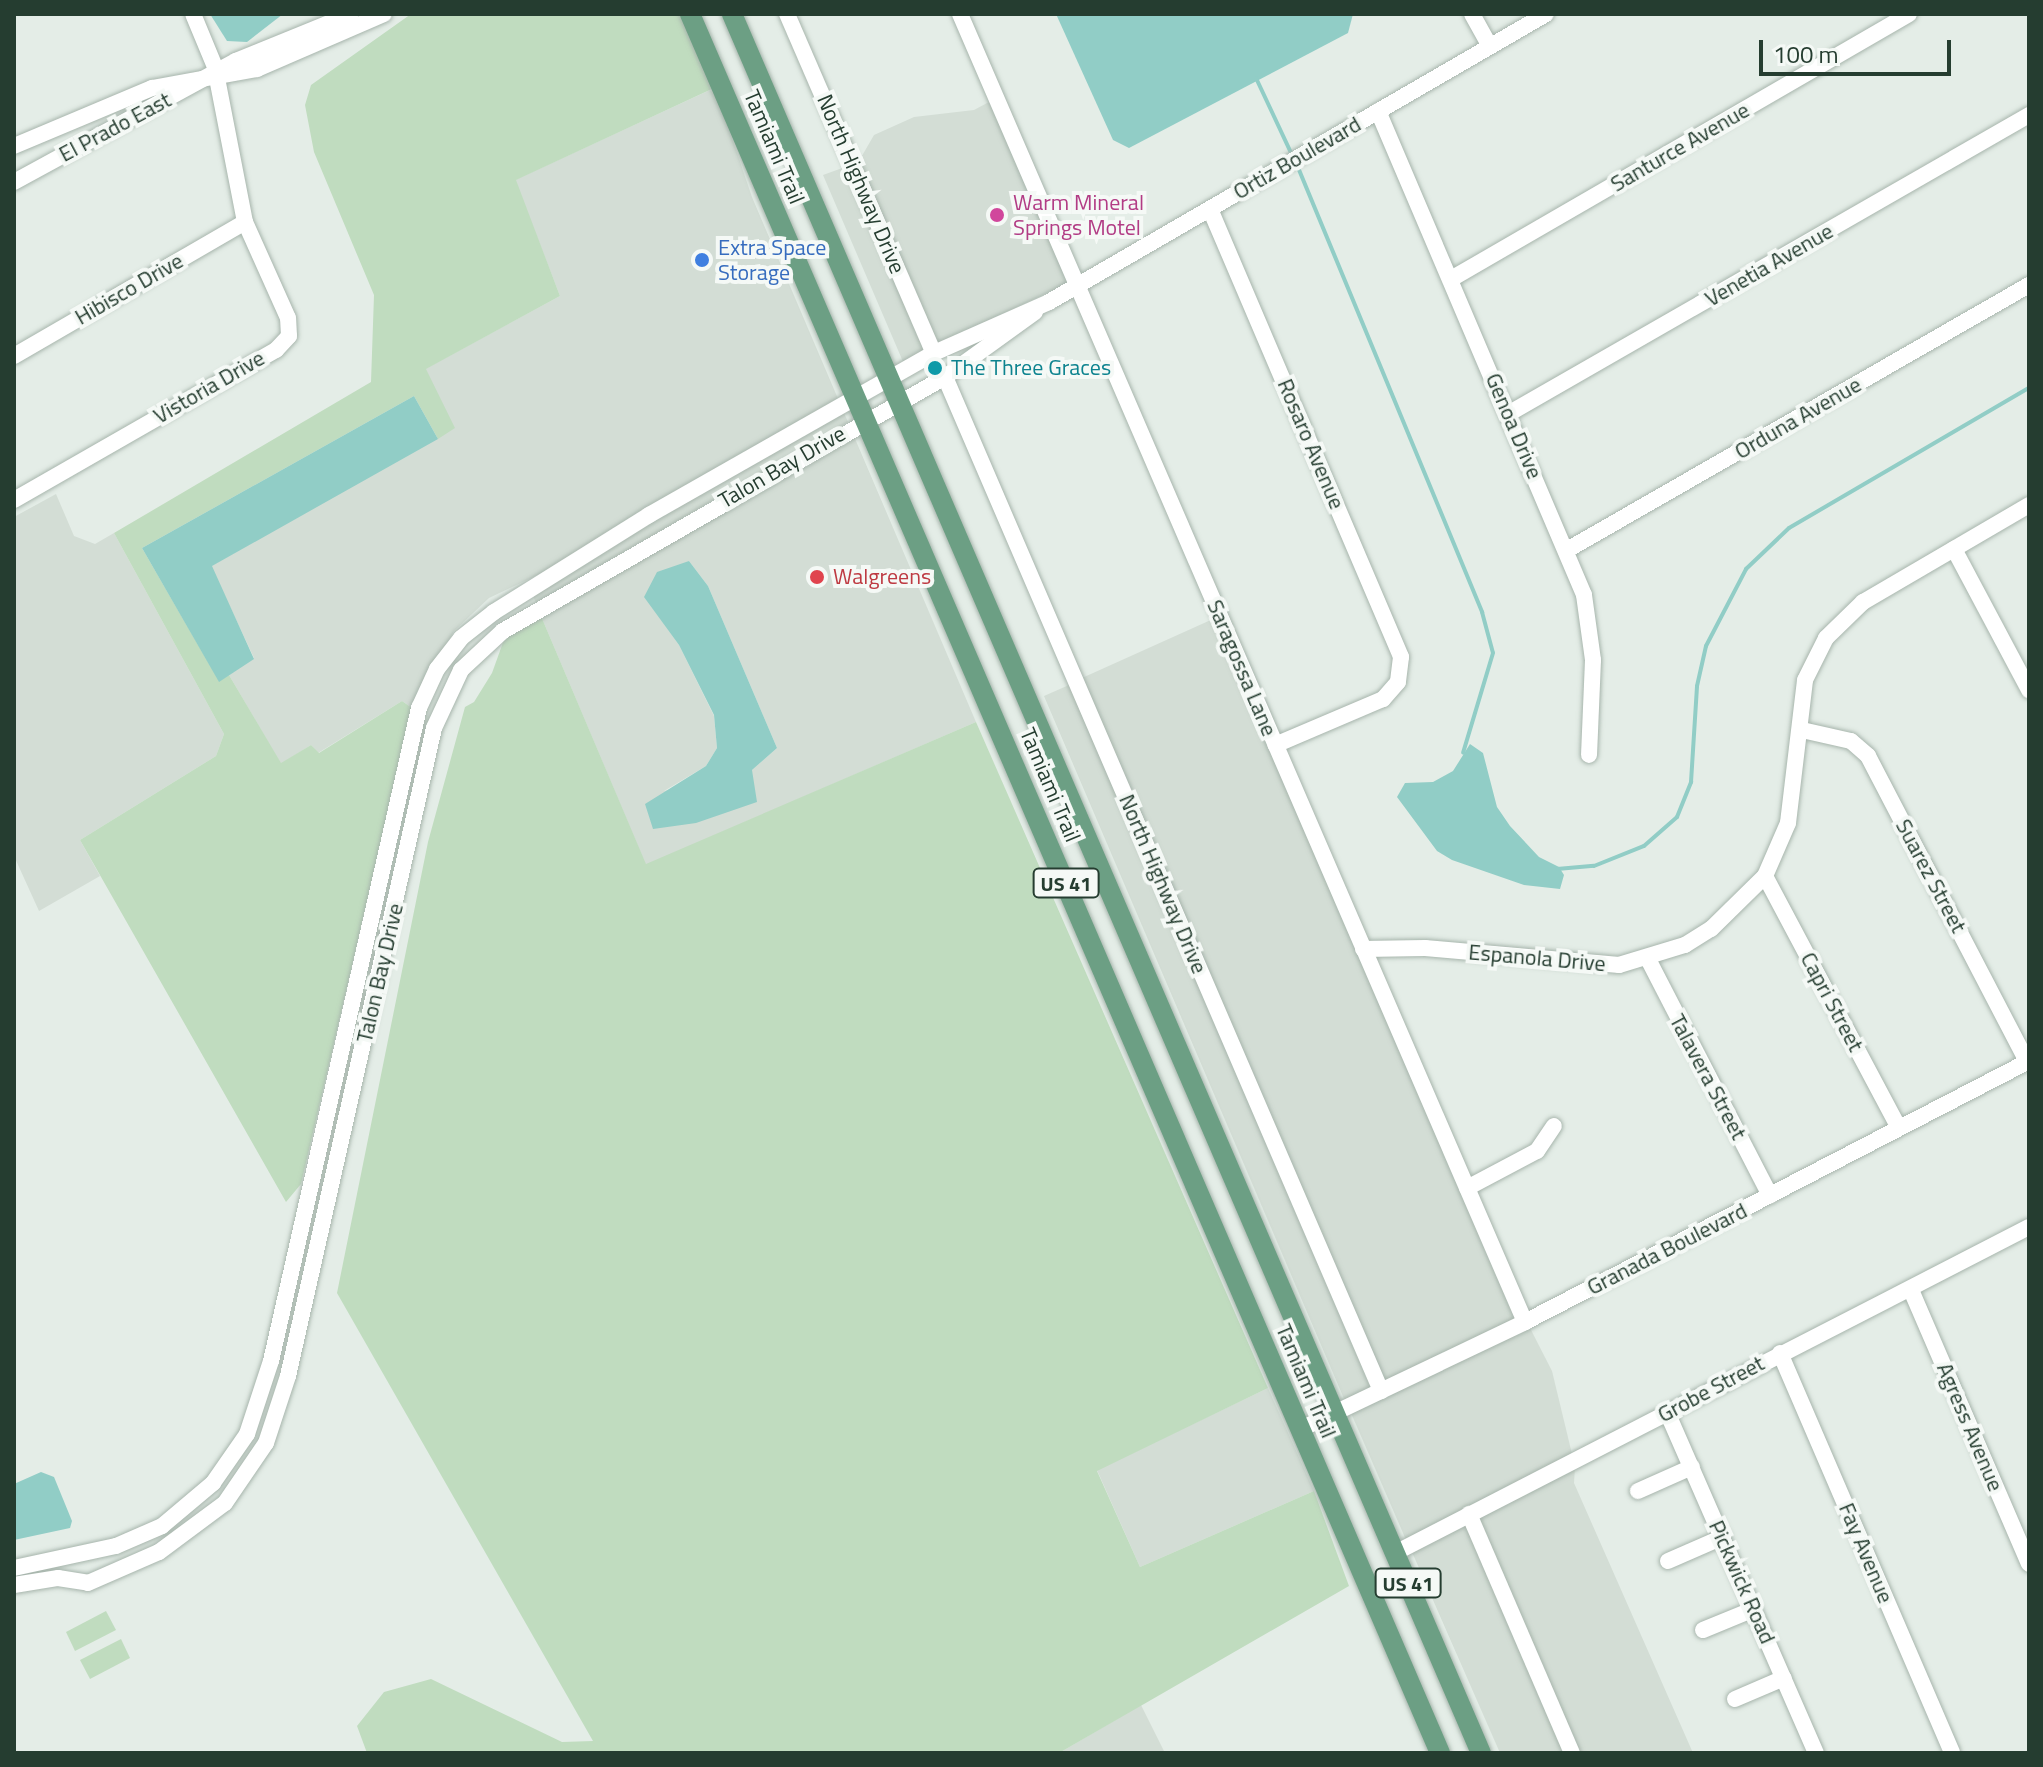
<!DOCTYPE html>
<html>
<head>
<meta charset="utf-8">
<style>
	body { margin:0 }
	#map { position:relative; width:2043px; height:1767px; overflow:hidden; background:#e4ede7; font-family:"Titillium Web",sans-serif }
	div>[style] { position:absolute }
	.built>* { inset:0; background:#d3ddd5 }
	.green>* { inset:0; background:#c0dcbf }
	.water>* { inset:0; background:#91cdc6 }
	.stream>* { height:4px; margin:-2px; padding:0 2px; transform-origin:2px; border-radius:2px; background:#91cdc6 }
	.roads { filter:drop-shadow(0 0 2px #a7b5ac) drop-shadow(0 0 2px #a7b5ac) }
	.minor>* { height:16px; margin:-8px; padding:0 8px; transform-origin:8px; border-radius:8px; background:#fff }
	.major>* { height:20px; margin:-10px; padding:0 10px; transform-origin:10px; border-radius:10px; background:#6c9f84 }
	.dots>* { width:22px; height:22px; translate:-50% -50%; box-sizing:border-box; border:4px solid #f5f9f6; border-radius:50% }
	span { translate:-50% -50%; white-space:nowrap; text-align:center; line-height:1.15; -webkit-text-stroke:8px #f5f9f6; paint-order:stroke }
	.shield-label span { padding:2px 6px; background:#f5f9f6; border:2px solid; border-radius:6px; -webkit-text-stroke-width:0 }
	.shield-label { font-size:20px; color:#253d30; font-weight:700 }
	.street-label { font-size:22px; color:#253d30 }
	.hotel-label { font-size:22px; color:#b23c85 }
	.left { translate:0 -50%; text-align:left }
	.shop-label { font-size:22px; color:#366cbe }
	.culture-label { font-size:22px; color:#0d838f }
	.health-label { font-size:22px; color:#be3a42 }
	.frame { position:absolute; inset:0; border:16px solid #253d30; pointer-events:none }
	.scale { position:absolute; left:1759px; top:40px; width:192px; height:36px; box-sizing:border-box; border:4px solid #253d30; border-top:0; padding-left:10px; font-size:24px; line-height:28px; white-space:nowrap; color:#253d30; -webkit-text-stroke:6px #f5f9f6; paint-order:stroke }
</style>
</head>
<body>
<div id="map">
	<div class="built">
		<i style="clip-path:polygon(710px 90px,719px 100px,752px 197px,839px 401px,546px 571px,489px 598px,454px 631px,412px 708px,402px 701px,318px 753px,311px 745px,281px 764px,229px 675px,254px 658px,211px 566px,454px 428px,425px 369px,560px 296px,515px 180px)"></i>
		<i style="clip-path:polygon(989px 102px,1068px 283px,938px 344px,859px 161px,874px 135px,914px 117px,974px 110px)"></i>
		<i style="clip-path:polygon(845px 167px,925px 351px,904px 364px,823px 175px)"></i>
		<i style="clip-path:polygon(844px 413px,848px 422px,536px 603px,533px 596px,653px 521px)"></i>
		<i style="clip-path:polygon(evenodd,853px 434px,976px 722px,646px 865px,541px 616px,853px 434px,689px 561px,708px 586px,777px 748px,752px 770px,664px 791px,706px 766px,717px 748px,714px 716px,679px 645px,645px 597px,689px 561px)"></i>
		<i style="clip-path:polygon(56px 494px,74px 536px,95px 544px,114px 533px,224px 734px,216px 756px,80px 840px,100px 876px,39px 911px,14px 856px,14px 517px)"></i>
		<i style="clip-path:polygon(1213px 619px,1515px 1320px,1385px 1382px,1082px 678px)"></i>
		<i style="clip-path:polygon(1069px 685px,1371px 1389px,1345px 1401px,1044px 696px)"></i>
		<i style="clip-path:polygon(1530px 1328px,1552px 1371px,1572px 1454px,1406px 1540px,1351px 1413px)"></i>
		<i style="clip-path:polygon(1268px 1388px,1314px 1491px,1140px 1567px,1097px 1470px)"></i>
		<i style="clip-path:polygon(1575px 1467px,1574px 1483px,1693px 1753px,1580px 1753px,1479px 1517px)"></i>
		<i style="clip-path:polygon(1466px 1524px,1564px 1753px,1500px 1753px,1412px 1552px)"></i>
		<i style="clip-path:polygon(1141px 1705px,1165px 1753px,1059px 1753px)"></i>
	</div>
	<div class="green">
		<i style="clip-path:polygon(411px 14px,681px 14px,714px 88px,516px 180px,560px 296px,426px 369px,455px 428px,438px 439px,414px 396px,142px 548px,219px 681px,229px 675px,281px 763px,311px 745px,319px 753px,402px 701px,412px 708px,301px 1184px,286px 1202px,80px 840px,216px 756px,224px 734px,114px 533px,371px 382px,374px 295px,314px 152px,305px 105px,311px 85px)"></i>
		<i style="clip-path:polygon(541px 616px,646px 864px,976px 722px,1268px 1388px,1097px 1471px,1140px 1567px,1314px 1491px,1349px 1586px,1059px 1753px,367px 1753px,357px 1726px,384px 1692px,431px 1679px,562px 1742px,593px 1741px,337px 1293px,428px 842px,465px 707px,474px 702px,492px 673px,505px 637px)"></i>
		<i style="clip-path:polygon(106px 1611px,116px 1630px,75px 1651px,66px 1632px)"></i>
		<i style="clip-path:polygon(121px 1639px,130px 1658px,90px 1679px,80px 1660px)"></i>
	</div>
	<div class="water">
		<i style="clip-path:polygon(210px 14px,283px 14px,247px 42px,227px 41px)"></i>
		<i style="clip-path:polygon(1056px 14px,1353px 14px,1348px 33px,1129px 148px,1113px 140px)"></i>
		<i style="clip-path:polygon(414px 396px,438px 439px,212px 566px,254px 659px,219px 682px,142px 548px)"></i>
		<i style="clip-path:polygon(689px 561px,708px 586px,777px 748px,752px 770px,757px 802px,696px 823px,653px 829px,645px 804px,706px 766px,717px 748px,714px 715px,679px 645px,644px 597px,657px 572px)"></i>
		<i style="clip-path:polygon(1470px 744px,1483px 753px,1497px 807px,1510px 826px,1539px 857px,1559px 867px,1564px 875px,1560px 889px,1524px 885px,1452px 860px,1437px 851px,1397px 797px,1405px 783px,1433px 782px,1453px 771px)"></i>
		<i style="clip-path:polygon(41px 1472px,54px 1477px,72px 1521px,70px 1528px,14px 1540px,14px 1484px)"></i>
	</div>
	<div class="stream">
		<i style="left:1256px;top:78px;width:87px;rotate:64.9deg"></i>
		<i style="left:1297px;top:165px;width:484px;rotate:67.5deg"></i>
		<i style="left:1482px;top:612px;width:42px;rotate:75deg"></i>
		<i style="left:1493px;top:653px;width:104px;rotate:106.7deg"></i>
		<i style="left:1557px;top:869px;width:37px;rotate:-5deg"></i>
		<i style="left:1594px;top:866px;width:54px;rotate:-21.8deg"></i>
		<i style="left:1644px;top:846px;width:44px;rotate:-41.3deg"></i>
		<i style="left:1677px;top:817px;width:38px;rotate:-68deg"></i>
		<i style="left:1691px;top:782px;width:96px;rotate:-86.4deg"></i>
		<i style="left:1697px;top:686px;width:41px;rotate:-77.3deg"></i>
		<i style="left:1706px;top:646px;width:87px;rotate:-62.5deg"></i>
		<i style="left:1746px;top:569px;width:59px;rotate:-43.6deg"></i>
		<i style="left:1789px;top:528px;width:278px;rotate:-30.3deg"></i>
	</div>
	<div class="roads">
		<div class="minor">
			<i style="left:787px;top:14px;width:369px;rotate:66.6deg"></i>
			<i style="left:960px;top:14px;width:1425px;rotate:66.64deg"></i>
			<i style="left:1472px;top:14px;width:37px;rotate:61deg"></i>
			<i style="left:1378px;top:111px;width:526px;rotate:66.94deg"></i>
			<i style="left:1584px;top:595px;width:66px;rotate:82.1deg"></i>
			<i style="left:1593px;top:660px;width:95px;rotate:92.4deg"></i>
			<i style="left:14px;top:146px;width:150px;rotate:-22.8deg"></i>
			<i style="left:152px;top:88px;width:107px;rotate:-10.3deg"></i>
			<i style="left:257px;top:69px;width:138px;rotate:-23.4deg"></i>
			<i style="left:14px;top:182px;width:253px;rotate:-28.6deg"></i>
			<i style="left:236px;top:61px;width:124px;rotate:-22.2deg"></i>
			<i style="left:1210px;top:209px;width:487px;rotate:66.9deg"></i>
			<i style="left:1401px;top:657px;width:25px;rotate:97deg"></i>
			<i style="left:1398px;top:682px;width:23px;rotate:131deg"></i>
			<i style="left:1383px;top:699px;width:117px;rotate:156.9deg"></i>
			<i style="left:1451px;top:279px;width:529px;rotate:-30.05deg"></i>
			<i style="left:14px;top:356px;width:267px;rotate:-30.1deg"></i>
			<i style="left:945px;top:377px;width:1104px;rotate:66.73deg"></i>
			<i style="left:1508px;top:414px;width:601px;rotate:-29.85deg"></i>
			<i style="left:14px;top:500px;width:302px;rotate:-29.8deg"></i>
			<i style="left:276px;top:350px;width:19px;rotate:-47deg"></i>
			<i style="left:289px;top:336px;width:18px;rotate:-93deg"></i>
			<i style="left:288px;top:318px;width:105px;rotate:-114.1deg"></i>
			<i style="left:245px;top:222px;width:158px;rotate:-101deg"></i>
			<i style="left:215px;top:67px;width:57px;rotate:-112.5deg"></i>
			<i style="left:1954px;top:549px;width:160px;rotate:62deg"></i>
			<i style="left:1567px;top:550px;width:533px;rotate:-29.84deg"></i>
			<i style="left:1802px;top:730px;width:50px;rotate:12.7deg"></i>
			<i style="left:1851px;top:741px;width:23px;rotate:41deg"></i>
			<i style="left:1868px;top:756px;width:345px;rotate:62.5deg"></i>
			<i style="left:1765px;top:876px;width:285px;rotate:62deg"></i>
			<i style="left:1363px;top:949px;width:62px;rotate:-0.9deg"></i>
			<i style="left:1425px;top:948px;width:195px;rotate:5deg"></i>
			<i style="left:1619px;top:965px;width:69px;rotate:-16.9deg"></i>
			<i style="left:1685px;top:945px;width:31px;rotate:-32deg"></i>
			<i style="left:1711px;top:929px;width:76px;rotate:-44.5deg"></i>
			<i style="left:1765px;top:876px;width:58px;rotate:-66.5deg"></i>
			<i style="left:1788px;top:823px;width:144px;rotate:-83.2deg"></i>
			<i style="left:1805px;top:680px;width:47px;rotate:-63.4deg"></i>
			<i style="left:1826px;top:638px;width:52px;rotate:-44.2deg"></i>
			<i style="left:1863px;top:602px;width:192px;rotate:-30.3deg"></i>
			<i style="left:1648px;top:959px;width:266px;rotate:62.7deg"></i>
			<i style="left:1467px;top:1188px;width:79px;rotate:-27.9deg"></i>
			<i style="left:1537px;top:1151px;width:30px;rotate:-56deg"></i>
			<i style="left:1911px;top:1290px;width:298px;rotate:66.7deg"></i>
			<i style="left:1780px;top:1353px;width:435px;rotate:66.7deg"></i>
			<i style="left:1667px;top:1412px;width:372px;rotate:66.4deg"></i>
			<i style="left:1301px;top:1429px;width:248px;rotate:-25.5deg"></i>
			<i style="left:1525px;top:1322px;width:568px;rotate:-27.38deg"></i>
			<i style="left:1638px;top:1491px;width:59px;rotate:-24deg"></i>
			<i style="left:1469px;top:1514px;width:260px;rotate:66.7deg"></i>
			<i style="left:1395px;top:1553px;width:713px;rotate:-27.21deg"></i>
			<i style="left:1668px;top:1561px;width:60px;rotate:-23.6deg"></i>
			<i style="left:14px;top:1568px;width:104px;rotate:-12.2deg"></i>
			<i style="left:116px;top:1546px;width:50px;rotate:-23.5deg"></i>
			<i style="left:162px;top:1526px;width:67px;rotate:-40.1deg"></i>
			<i style="left:213px;top:1483px;width:60px;rotate:-55.2deg"></i>
			<i style="left:247px;top:1434px;width:77px;rotate:-71.8deg"></i>
			<i style="left:271px;top:1361px;width:670px;rotate:-77.23deg"></i>
			<i style="left:419px;top:708px;width:43px;rotate:-65.2deg"></i>
			<i style="left:437px;top:669px;width:39px;rotate:-52deg"></i>
			<i style="left:461px;top:638px;width:42px;rotate:-38.2deg"></i>
			<i style="left:494px;top:612px;width:183px;rotate:-32deg"></i>
			<i style="left:649px;top:515px;width:328px;rotate:-29.6deg"></i>
			<i style="left:934px;top:353px;width:126px;rotate:-23.9deg"></i>
			<i style="left:1049px;top:302px;width:574px;rotate:-30.09deg"></i>
			<i style="left:14px;top:1585px;width:45px;rotate:-9deg"></i>
			<i style="left:58px;top:1578px;width:30px;rotate:9deg"></i>
			<i style="left:88px;top:1583px;width:77px;rotate:-23.6deg"></i>
			<i style="left:159px;top:1552px;width:82px;rotate:-36.6deg"></i>
			<i style="left:225px;top:1503px;width:73px;rotate:-55.7deg"></i>
			<i style="left:266px;top:1443px;width:71px;rotate:-71.8deg"></i>
			<i style="left:288px;top:1376px;width:664px;rotate:-77.3deg"></i>
			<i style="left:434px;top:728px;width:64px;rotate:-65deg"></i>
			<i style="left:461px;top:670px;width:57px;rotate:-42.9deg"></i>
			<i style="left:503px;top:631px;width:510px;rotate:-29.88deg"></i>
			<i style="left:945px;top:377px;width:111px;rotate:-35.8deg"></i>
			<i style="left:1703px;top:1630px;width:55px;rotate:-22.4deg"></i>
			<i style="left:1735px;top:1699px;width:53px;rotate:-23.2deg"></i>
		</div>
		<div class="major">
			<i style="left:690px;top:14px;width:1894px;rotate:66.67deg"></i>
			<i style="left:732px;top:14px;width:1893px;rotate:66.7deg"></i>
		</div>
	</div>
	<div class="dots">
		<i style="left:997px;top:215px;background:#d1479c"></i>
		<i style="left:702px;top:260px;background:#3f7fe0"></i>
		<i style="left:935px;top:368px;background:#0f9aa8"></i>
		<i style="left:817px;top:577px;background:#e0444e"></i>
	</div>
	<div class="shield-label">
		<span style="left:1066px;top:883px">US 41</span>
		<span style="left:1408px;top:1583px">US 41</span>
	</div>
	<div class="street-label">
		<span style="left:115px;top:127px;rotate:-28deg">El Prado East</span>
		<span style="left:774px;top:147px;rotate:67deg">Tamiami Trail</span>
		<span style="left:1680px;top:147px;rotate:-30deg">Santurce Avenue</span>
		<span style="left:1297px;top:158px;rotate:-30deg">Ortiz Boulevard</span>
		<span style="left:861px;top:184px;rotate:67deg">North Highway Drive</span>
		<span style="left:1769px;top:265px;rotate:-30deg">Venetia Avenue</span>
		<span style="left:129px;top:289px;rotate:-30deg">Hibisco Drive</span>
		<span style="left:209px;top:387px;rotate:-30deg">Vistoria Drive</span>
		<span style="left:1798px;top:418px;rotate:-30deg">Orduna Avenue</span>
		<span style="left:1514px;top:426px;rotate:67deg">Genoa Drive</span>
		<span style="left:1311px;top:444px;rotate:67deg">Rosaro Avenue</span>
		<span style="left:782px;top:467px;rotate:-30deg">Talon Bay Drive</span>
		<span style="left:1242px;top:668px;rotate:67deg">Saragossa Lane</span>
		<span style="left:1050px;top:785px;rotate:67deg">Tamiami Trail</span>
		<span style="left:1931px;top:876px;rotate:62deg">Suarez Street</span>
		<span style="left:1163px;top:884px;rotate:67deg">North Highway Drive</span>
		<span style="left:1537px;top:958px;rotate:5deg">Espanola Drive</span>
		<span style="left:380px;top:973px;rotate:-77deg">Talon Bay Drive</span>
		<span style="left:1832px;top:1002px;rotate:62deg">Capri Street</span>
		<span style="left:1708px;top:1077px;rotate:62deg">Talavera Street</span>
		<span style="left:1667px;top:1249px;rotate:-27deg">Granada Boulevard</span>
		<span style="left:1306px;top:1381px;rotate:67deg">Tamiami Trail</span>
		<span style="left:1711px;top:1389px;rotate:-28deg">Grobe Street</span>
		<span style="left:1970px;top:1427px;rotate:67deg">Agress Avenue</span>
		<span style="left:1866px;top:1553px;rotate:67deg">Fay Avenue</span>
		<span style="left:1742px;top:1582px;rotate:66deg">Pickwick Road</span>
	</div>
	<div class="hotel-label">
		<span class="left" style="left:1013px;top:215px">Warm Mineral<br>Springs Motel</span>
	</div>
	<div class="shop-label">
		<span class="left" style="left:718px;top:260px">Extra Space<br>Storage</span>
	</div>
	<div class="culture-label">
		<span class="left" style="left:951px;top:368px">The Three Graces</span>
	</div>
	<div class="health-label">
		<span class="left" style="left:833px;top:577px">Walgreens</span>
	</div>
	<div class="frame"></div>
	<div class="scale">100 m</div>
</div>
</body>
</html>
